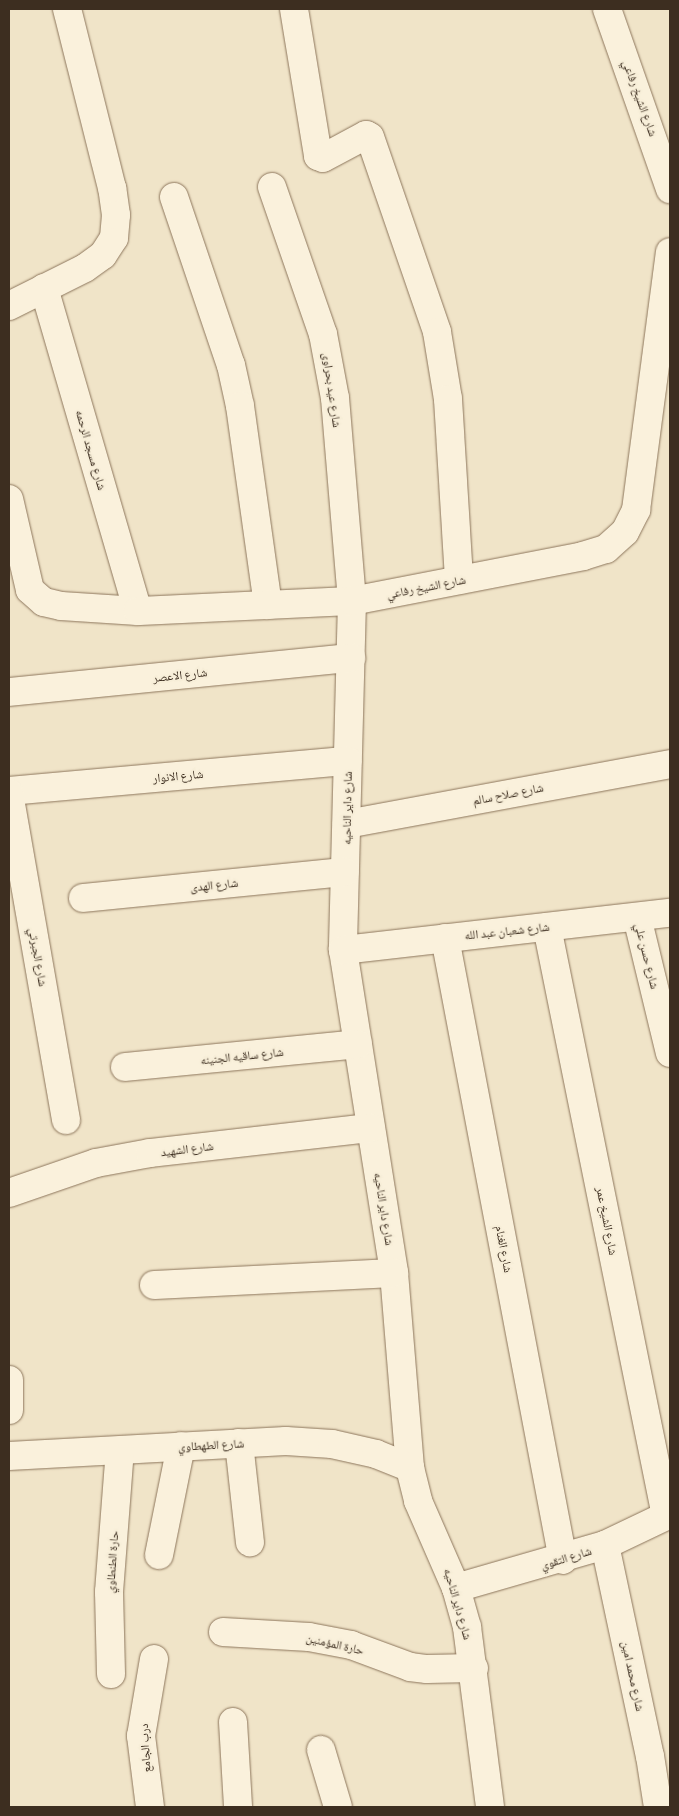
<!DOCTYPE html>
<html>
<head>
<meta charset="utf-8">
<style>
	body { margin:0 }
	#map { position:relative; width:679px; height:1816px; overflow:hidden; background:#f0e4c8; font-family:Literata,"Noto Naskh Arabic",serif }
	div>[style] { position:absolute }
	.roads { filter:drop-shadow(0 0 1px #8d765c) drop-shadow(0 0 1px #8d765c) }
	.minor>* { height:28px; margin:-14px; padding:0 14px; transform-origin:14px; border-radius:14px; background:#faf1dc }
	span { translate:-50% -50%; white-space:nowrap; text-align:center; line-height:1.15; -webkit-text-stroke:4px #f7eed8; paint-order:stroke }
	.street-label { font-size:12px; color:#3d2e20 }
	.frame { position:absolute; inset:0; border:10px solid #3d2e20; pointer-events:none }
</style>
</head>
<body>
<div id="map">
	<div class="roads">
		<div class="minor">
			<i style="left:294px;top:9px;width:149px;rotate:80.7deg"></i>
			<i style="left:318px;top:156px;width:5px;rotate:22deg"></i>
			<i style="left:323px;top:158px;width:49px;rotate:-28.1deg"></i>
			<i style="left:366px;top:135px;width:4px;rotate:27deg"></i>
			<i style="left:370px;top:137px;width:206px;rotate:71deg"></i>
			<i style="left:437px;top:332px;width:68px;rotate:80.7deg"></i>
			<i style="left:448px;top:399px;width:181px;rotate:86.5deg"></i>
			<i style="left:607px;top:9px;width:191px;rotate:70.7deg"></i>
			<i style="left:272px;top:187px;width:156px;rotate:70.9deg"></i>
			<i style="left:323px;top:334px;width:65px;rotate:79.4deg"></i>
			<i style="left:335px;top:398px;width:204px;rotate:85.2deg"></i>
			<i style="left:352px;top:601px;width:349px;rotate:91.5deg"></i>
			<i style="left:343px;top:950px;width:327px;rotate:81deg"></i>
			<i style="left:394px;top:1273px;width:196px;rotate:85.3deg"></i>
			<i style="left:410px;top:1468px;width:34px;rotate:76deg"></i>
			<i style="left:418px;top:1501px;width:95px;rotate:66.4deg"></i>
			<i style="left:456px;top:1588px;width:41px;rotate:74.2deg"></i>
			<i style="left:467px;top:1627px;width:181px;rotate:82.7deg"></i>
			<i style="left:174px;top:197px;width:177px;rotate:71.3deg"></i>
			<i style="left:231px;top:365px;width:42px;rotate:77.6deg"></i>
			<i style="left:240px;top:406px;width:201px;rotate:82deg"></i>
			<i style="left:44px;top:288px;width:336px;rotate:73.8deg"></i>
			<i style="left:9px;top:306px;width:85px;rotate:-26.6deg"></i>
			<i style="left:85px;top:268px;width:22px;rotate:-36deg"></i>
			<i style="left:103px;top:255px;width:20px;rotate:-57deg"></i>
			<i style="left:114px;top:238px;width:23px;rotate:-85deg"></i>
			<i style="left:116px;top:215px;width:27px;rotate:-98deg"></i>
			<i style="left:112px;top:188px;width:185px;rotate:-104.1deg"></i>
			<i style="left:9px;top:499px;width:93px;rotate:77deg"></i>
			<i style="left:30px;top:590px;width:18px;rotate:41deg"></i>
			<i style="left:44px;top:602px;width:17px;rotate:13deg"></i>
			<i style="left:61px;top:606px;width:77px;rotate:3.7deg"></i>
			<i style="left:138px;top:611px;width:214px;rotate:-2.7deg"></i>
			<i style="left:352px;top:601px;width:235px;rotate:-11deg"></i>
			<i style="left:583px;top:556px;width:24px;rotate:-17deg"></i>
			<i style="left:606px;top:549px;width:25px;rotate:-42deg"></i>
			<i style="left:625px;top:532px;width:25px;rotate:-63deg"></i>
			<i style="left:636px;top:510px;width:260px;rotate:-82.5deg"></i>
			<i style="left:9px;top:692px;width:344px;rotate:-5.7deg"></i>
			<i style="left:9px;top:791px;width:340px;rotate:-5.1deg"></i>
			<i style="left:9px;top:793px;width:332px;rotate:80.1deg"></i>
			<i style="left:347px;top:824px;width:329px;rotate:-10.5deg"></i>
			<i style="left:83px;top:898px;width:263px;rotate:-5.7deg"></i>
			<i style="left:637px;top:917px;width:140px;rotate:76.4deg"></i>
			<i style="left:547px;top:927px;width:601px;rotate:78.58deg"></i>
			<i style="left:445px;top:938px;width:633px;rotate:79.26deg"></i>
			<i style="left:343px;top:950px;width:329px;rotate:-6.5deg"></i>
			<i style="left:125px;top:1067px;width:234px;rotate:-5.6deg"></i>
			<i style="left:9px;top:1193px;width:92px;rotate:-19deg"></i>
			<i style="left:96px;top:1163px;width:55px;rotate:-10.5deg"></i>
			<i style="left:150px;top:1153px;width:222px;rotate:-6.5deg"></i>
			<i style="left:154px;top:1285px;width:240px;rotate:-2.9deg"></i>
			<i style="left:9px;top:1380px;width:30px;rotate:90deg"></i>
			<i style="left:239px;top:1443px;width:100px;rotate:83.7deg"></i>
			<i style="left:9px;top:1456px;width:277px;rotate:-3.1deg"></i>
			<i style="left:286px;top:1441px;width:46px;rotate:3.7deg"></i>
			<i style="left:332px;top:1444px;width:45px;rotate:12.8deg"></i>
			<i style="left:376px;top:1454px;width:37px;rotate:22deg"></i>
			<i style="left:605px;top:1545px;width:216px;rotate:78deg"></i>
			<i style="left:650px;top:1756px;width:52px;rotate:81.1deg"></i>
			<i style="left:159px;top:1555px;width:111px;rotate:-78.6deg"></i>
			<i style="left:456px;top:1588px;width:155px;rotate:-16.1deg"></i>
			<i style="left:605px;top:1545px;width:72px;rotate:-25.5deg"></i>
			<i style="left:223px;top:1632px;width:86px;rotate:3.3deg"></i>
			<i style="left:309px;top:1637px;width:43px;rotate:10.8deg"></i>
			<i style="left:351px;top:1645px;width:63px;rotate:20.4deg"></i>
			<i style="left:410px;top:1667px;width:17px;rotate:7deg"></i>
			<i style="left:427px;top:1669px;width:47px;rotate:-1.2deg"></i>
			<i style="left:111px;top:1674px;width:82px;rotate:-91.4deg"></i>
			<i style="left:109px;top:1592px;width:142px;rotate:-85.6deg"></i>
			<i style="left:233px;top:1722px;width:85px;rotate:86.6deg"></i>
			<i style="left:321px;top:1750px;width:59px;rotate:73.4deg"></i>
			<i style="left:150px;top:1807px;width:72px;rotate:-97.2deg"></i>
			<i style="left:141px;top:1736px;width:78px;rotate:-80.4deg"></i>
		</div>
	</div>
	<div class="street-label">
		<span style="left:640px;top:98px;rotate:70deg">شارع الشيخ رفاعي</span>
		<span style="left:332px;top:390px;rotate:82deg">شارع عيد بحراوى</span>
		<span style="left:91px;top:450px;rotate:74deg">شارع مسجد الرحمه</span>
		<span style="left:426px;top:587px;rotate:-11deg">شارع الشيخ رفاعي</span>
		<span style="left:180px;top:675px;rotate:-6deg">شارع الاعصر</span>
		<span style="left:178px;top:776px;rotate:-5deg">شارع الانوار</span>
		<span style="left:508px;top:794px;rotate:-11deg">شارع صلاح سالم</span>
		<span style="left:347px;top:808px;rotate:-89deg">شارع داير الناحيه</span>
		<span style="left:214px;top:885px;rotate:-6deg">شارع الهدى</span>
		<span style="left:507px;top:931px;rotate:-6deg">شارع شعبان عبد الله</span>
		<span style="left:647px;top:956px;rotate:76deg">شارع حسن علي</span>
		<span style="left:38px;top:957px;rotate:80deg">شارع الجبرتي</span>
		<span style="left:242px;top:1056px;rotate:-6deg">شارع ساقيه الجنينه</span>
		<span style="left:187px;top:1149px;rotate:-7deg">شارع الشهيد</span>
		<span style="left:384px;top:1209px;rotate:81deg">شارع داير الناحيه</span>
		<span style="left:607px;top:1221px;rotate:79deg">شارع الشيخ عمر</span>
		<span style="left:504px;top:1249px;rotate:79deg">شارع الغنام</span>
		<span style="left:211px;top:1445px;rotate:-3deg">شارع الطهطاوي</span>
		<span style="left:566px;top:1558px;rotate:-17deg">شارع التقوي</span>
		<span style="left:112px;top:1562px;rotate:-86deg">حارة الطنطاوي</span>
		<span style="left:458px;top:1604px;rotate:74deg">شارع داير الناحيه</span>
		<span style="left:335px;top:1644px;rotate:13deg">حارة المؤمنين</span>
		<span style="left:633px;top:1676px;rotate:78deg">شارع محمد امين</span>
		<span style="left:145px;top:1748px;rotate:-93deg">درب الجامع</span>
	</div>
	<div class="frame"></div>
</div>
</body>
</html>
